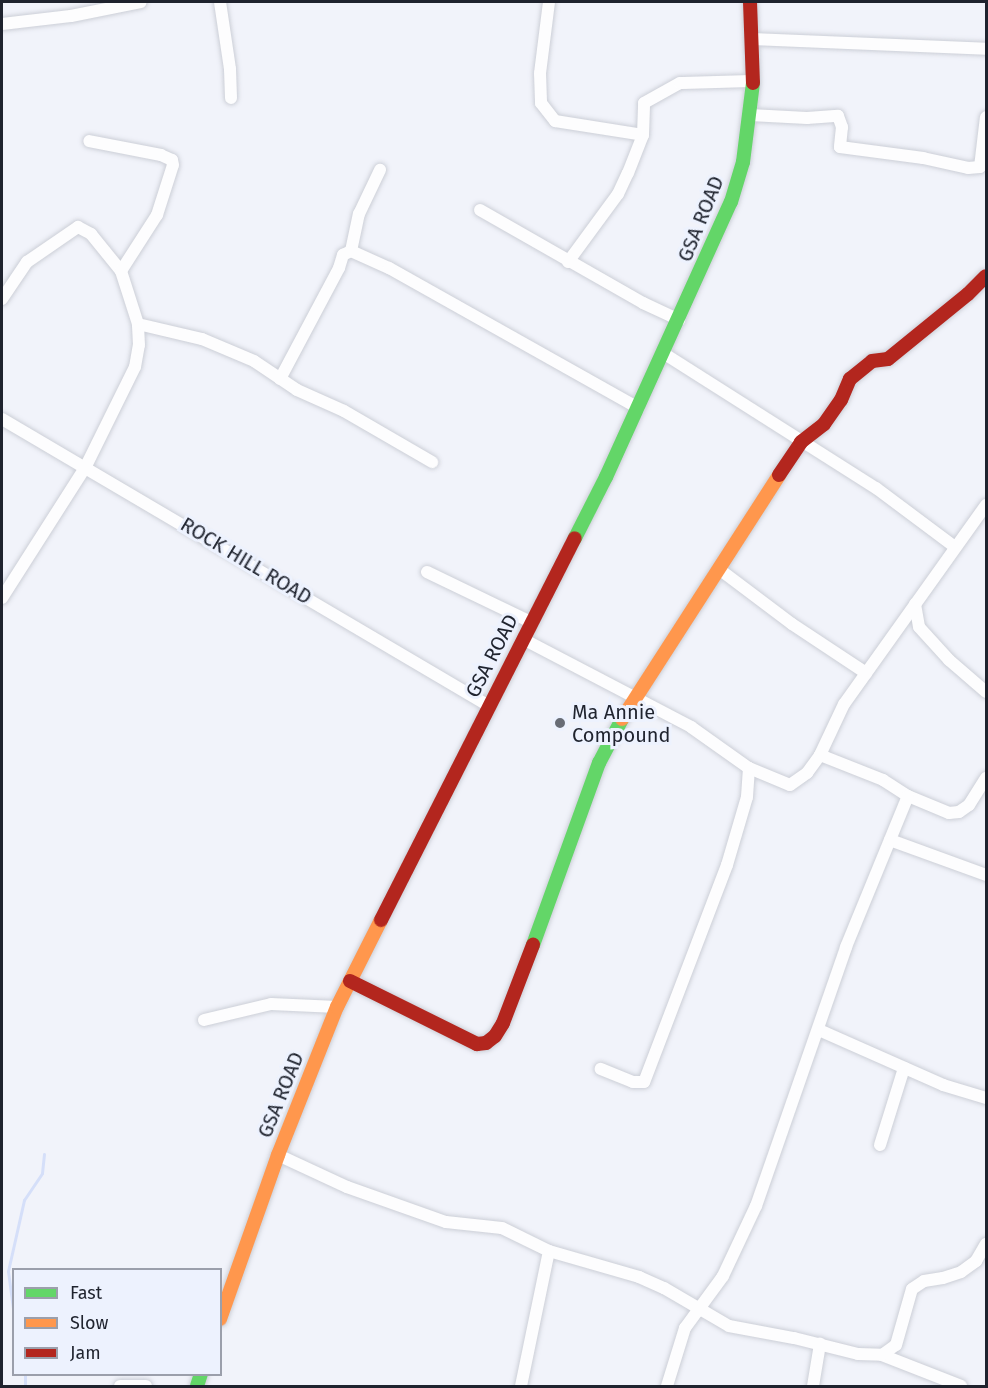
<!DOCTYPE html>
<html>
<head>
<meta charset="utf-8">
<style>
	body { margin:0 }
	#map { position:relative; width:988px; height:1388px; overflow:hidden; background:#f1f3fa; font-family:"Fira Sans",sans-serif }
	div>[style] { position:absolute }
	.stream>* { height:3px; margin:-1.5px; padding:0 1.5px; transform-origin:1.5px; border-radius:1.5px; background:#d5dff9 }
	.roads { filter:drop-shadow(0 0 2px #cccfd7) drop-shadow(0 0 2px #cccfd7) }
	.street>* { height:12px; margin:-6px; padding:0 6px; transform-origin:6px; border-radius:6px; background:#fdfdfe }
	.fast>* { height:14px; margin:-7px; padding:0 7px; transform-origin:7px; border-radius:7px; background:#63d668 }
	.slow>* { height:14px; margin:-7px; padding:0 7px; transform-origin:7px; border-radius:7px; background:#ff974d }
	.jam>* { height:14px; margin:-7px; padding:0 7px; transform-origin:7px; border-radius:7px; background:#b3261e }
	.dots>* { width:16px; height:16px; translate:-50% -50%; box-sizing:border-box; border:3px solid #edf2fe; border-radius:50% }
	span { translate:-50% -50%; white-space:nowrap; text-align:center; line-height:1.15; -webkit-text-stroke:6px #edf2fe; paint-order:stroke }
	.street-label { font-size:20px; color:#1f232e }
	.poi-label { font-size:20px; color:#1f232e }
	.left { translate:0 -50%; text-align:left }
	.frame { position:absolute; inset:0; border:3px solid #1f232e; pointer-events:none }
	.legend { position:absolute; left:12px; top:1268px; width:210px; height:108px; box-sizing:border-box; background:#edf2fe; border:2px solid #9b9fab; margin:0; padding:8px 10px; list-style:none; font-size:18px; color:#1f232e }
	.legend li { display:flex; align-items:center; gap:12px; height:30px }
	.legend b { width:30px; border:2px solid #9b9fab }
</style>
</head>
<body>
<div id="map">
	<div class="stream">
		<i style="left:14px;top:1316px;width:45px;rotate:-97.6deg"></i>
		<i style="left:8px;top:1271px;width:73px;rotate:-77.3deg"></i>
		<i style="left:24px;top:1200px;width:32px;rotate:-56deg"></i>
		<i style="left:42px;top:1173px;width:19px;rotate:-84deg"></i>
		<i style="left:25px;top:1374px;width:12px;rotate:90deg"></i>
	</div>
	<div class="roads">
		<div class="street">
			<i style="left:220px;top:2px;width:68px;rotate:81.5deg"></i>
			<i style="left:230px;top:69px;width:29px;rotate:88deg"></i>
			<i style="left:549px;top:2px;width:72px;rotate:97.2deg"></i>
			<i style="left:540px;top:73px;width:30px;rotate:88deg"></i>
			<i style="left:541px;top:103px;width:23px;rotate:52deg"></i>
			<i style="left:555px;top:121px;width:89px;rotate:9deg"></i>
			<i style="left:2px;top:24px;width:69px;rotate:-6.6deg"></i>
			<i style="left:71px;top:16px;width:71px;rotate:-11.3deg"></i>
			<i style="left:752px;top:39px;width:234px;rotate:2.4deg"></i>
			<i style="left:750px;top:115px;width:57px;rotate:3deg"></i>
			<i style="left:807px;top:118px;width:31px;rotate:-4deg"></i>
			<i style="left:838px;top:116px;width:12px;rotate:70deg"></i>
			<i style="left:842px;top:127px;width:20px;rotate:96deg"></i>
			<i style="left:840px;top:147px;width:84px;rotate:7.5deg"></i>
			<i style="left:923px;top:158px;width:46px;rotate:12.5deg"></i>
			<i style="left:968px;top:168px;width:12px;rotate:-5deg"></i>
			<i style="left:980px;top:167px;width:50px;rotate:-83.2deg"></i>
			<i style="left:480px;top:210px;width:188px;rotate:29.7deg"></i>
			<i style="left:643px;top:303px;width:40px;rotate:25deg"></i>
			<i style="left:351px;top:251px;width:38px;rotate:-78deg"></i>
			<i style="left:359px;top:214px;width:49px;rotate:-64.5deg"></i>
			<i style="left:568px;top:262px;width:84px;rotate:-53.7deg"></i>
			<i style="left:618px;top:194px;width:23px;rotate:-65deg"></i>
			<i style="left:628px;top:173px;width:41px;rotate:-68.5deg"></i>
			<i style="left:643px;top:135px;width:32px;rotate:-88deg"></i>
			<i style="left:644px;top:103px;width:41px;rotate:-29.1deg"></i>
			<i style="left:680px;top:83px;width:73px;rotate:-1.6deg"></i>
			<i style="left:2px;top:299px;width:45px;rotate:-56deg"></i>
			<i style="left:27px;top:262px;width:62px;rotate:-34.5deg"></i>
			<i style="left:78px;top:227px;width:15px;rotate:28deg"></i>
			<i style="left:91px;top:234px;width:48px;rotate:51deg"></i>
			<i style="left:138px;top:324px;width:66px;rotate:13.2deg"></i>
			<i style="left:202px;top:339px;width:56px;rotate:22.9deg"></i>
			<i style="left:254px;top:361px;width:52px;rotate:34deg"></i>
			<i style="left:297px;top:390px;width:51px;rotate:24.1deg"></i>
			<i style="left:344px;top:411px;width:102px;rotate:30.1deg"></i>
			<i style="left:663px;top:353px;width:252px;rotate:32.4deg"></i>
			<i style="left:876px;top:488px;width:99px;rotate:36.8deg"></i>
			<i style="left:280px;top:379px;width:126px;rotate:-62deg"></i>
			<i style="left:339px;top:268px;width:14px;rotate:-73deg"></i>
			<i style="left:343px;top:255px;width:9px;rotate:-27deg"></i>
			<i style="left:351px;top:251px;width:42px;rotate:24.1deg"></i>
			<i style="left:389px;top:268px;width:286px;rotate:29.3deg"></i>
			<i style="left:2px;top:419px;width:565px;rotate:30.51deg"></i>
			<i style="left:986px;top:505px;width:244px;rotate:125.5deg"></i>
			<i style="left:844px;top:704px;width:56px;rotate:115.2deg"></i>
			<i style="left:820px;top:755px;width:68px;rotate:21.6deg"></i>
			<i style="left:883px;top:780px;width:30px;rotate:33deg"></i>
			<i style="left:908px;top:796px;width:44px;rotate:22.5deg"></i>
			<i style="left:949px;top:813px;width:10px;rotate:-6deg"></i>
			<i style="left:959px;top:812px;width:12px;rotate:-35deg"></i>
			<i style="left:969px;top:805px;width:32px;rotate:-58deg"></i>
			<i style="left:719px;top:569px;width:91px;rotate:37deg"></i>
			<i style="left:792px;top:624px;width:89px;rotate:33.5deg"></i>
			<i style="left:427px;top:572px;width:115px;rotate:25.7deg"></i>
			<i style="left:2px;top:598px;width:156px;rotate:-57.5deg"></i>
			<i style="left:86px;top:466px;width:110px;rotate:-63.7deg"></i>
			<i style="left:135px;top:367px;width:22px;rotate:-80deg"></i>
			<i style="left:139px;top:345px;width:21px;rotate:-93deg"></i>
			<i style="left:138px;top:324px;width:56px;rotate:-107.8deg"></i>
			<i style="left:121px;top:271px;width:67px;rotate:-57.3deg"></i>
			<i style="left:157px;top:215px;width:52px;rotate:-72.3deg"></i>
			<i style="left:173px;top:165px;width:5px;rotate:-101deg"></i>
			<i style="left:172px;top:160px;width:12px;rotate:-156deg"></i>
			<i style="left:161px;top:155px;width:73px;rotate:-169deg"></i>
			<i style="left:915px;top:604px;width:23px;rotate:80deg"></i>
			<i style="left:919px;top:627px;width:45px;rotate:47.7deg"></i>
			<i style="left:949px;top:660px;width:49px;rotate:40.9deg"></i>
			<i style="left:523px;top:639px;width:190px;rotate:27.6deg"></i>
			<i style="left:691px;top:727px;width:71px;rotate:35.3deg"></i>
			<i style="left:749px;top:768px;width:29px;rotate:94deg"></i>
			<i style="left:747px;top:797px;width:71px;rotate:106.4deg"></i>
			<i style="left:727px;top:865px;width:232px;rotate:110.9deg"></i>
			<i style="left:644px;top:1082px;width:11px;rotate:180deg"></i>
			<i style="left:633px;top:1082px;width:35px;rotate:-158deg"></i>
			<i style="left:749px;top:768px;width:44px;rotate:22.5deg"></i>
			<i style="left:790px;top:785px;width:21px;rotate:-35deg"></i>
			<i style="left:807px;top:773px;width:22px;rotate:-54deg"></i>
			<i style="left:890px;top:840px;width:102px;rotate:20deg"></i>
			<i style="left:204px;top:1020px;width:69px;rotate:-13.4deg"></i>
			<i style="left:271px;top:1004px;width:66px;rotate:2.6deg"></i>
			<i style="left:819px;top:1030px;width:136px;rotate:23.9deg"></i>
			<i style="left:943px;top:1085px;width:45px;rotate:16.8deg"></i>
			<i style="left:880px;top:1145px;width:81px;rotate:-72.7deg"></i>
			<i style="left:278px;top:1155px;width:76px;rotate:24.9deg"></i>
			<i style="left:347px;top:1187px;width:105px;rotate:19.5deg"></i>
			<i style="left:446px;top:1222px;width:56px;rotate:6.1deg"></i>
			<i style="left:502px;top:1228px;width:52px;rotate:26.1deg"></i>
			<i style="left:882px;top:1355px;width:85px;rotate:21.4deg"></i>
			<i style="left:120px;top:1386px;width:26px"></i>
			<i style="left:521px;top:1386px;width:138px;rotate:-78.3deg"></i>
			<i style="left:549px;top:1251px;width:94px;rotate:16.1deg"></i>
			<i style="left:639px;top:1277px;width:27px;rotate:24deg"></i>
			<i style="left:664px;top:1288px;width:75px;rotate:30.3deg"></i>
			<i style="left:729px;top:1326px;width:66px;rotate:10.5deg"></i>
			<i style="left:794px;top:1338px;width:66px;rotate:14deg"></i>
			<i style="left:858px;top:1354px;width:24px;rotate:2deg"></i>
			<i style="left:882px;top:1355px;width:17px;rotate:-36deg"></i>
			<i style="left:896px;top:1345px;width:58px;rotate:-74.1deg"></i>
			<i style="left:912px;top:1289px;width:14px;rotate:-34deg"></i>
			<i style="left:924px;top:1281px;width:19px;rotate:-9deg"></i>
			<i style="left:943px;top:1278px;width:19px;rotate:-18deg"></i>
			<i style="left:961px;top:1272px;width:19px;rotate:-36deg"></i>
			<i style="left:976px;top:1261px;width:20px;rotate:-60deg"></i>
			<i style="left:667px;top:1386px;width:61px;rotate:-72.8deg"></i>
			<i style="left:685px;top:1328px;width:64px;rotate:-53.8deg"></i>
			<i style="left:723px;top:1276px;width:77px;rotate:-64.8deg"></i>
			<i style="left:756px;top:1206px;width:274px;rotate:-70.8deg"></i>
			<i style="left:846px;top:947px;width:163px;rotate:-67.7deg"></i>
			<i style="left:813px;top:1386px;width:43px;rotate:-80.5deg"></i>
		</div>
		<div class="fast">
			<i style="left:575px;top:538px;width:68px;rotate:-63.1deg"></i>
			<i style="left:606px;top:477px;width:302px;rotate:-65.6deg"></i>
			<i style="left:731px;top:202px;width:42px;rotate:-73.3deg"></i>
			<i style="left:743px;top:162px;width:80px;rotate:-82.8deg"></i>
			<i style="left:533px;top:945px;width:194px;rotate:-70.1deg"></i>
			<i style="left:599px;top:763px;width:50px;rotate:-62.4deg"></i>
			<i style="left:197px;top:1386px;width:13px;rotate:-72deg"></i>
		</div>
		<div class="slow">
			<i style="left:622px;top:719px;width:290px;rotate:-57.2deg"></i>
			<i style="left:220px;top:1319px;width:174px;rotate:-70.5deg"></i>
			<i style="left:278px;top:1155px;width:159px;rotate:-68.3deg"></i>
			<i style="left:337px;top:1007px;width:97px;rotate:-63.2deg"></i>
		</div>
		<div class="jam">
			<i style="left:750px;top:2px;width:81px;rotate:87.9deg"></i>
			<i style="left:779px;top:475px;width:40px;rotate:-56deg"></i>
			<i style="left:801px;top:442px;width:29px;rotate:-38deg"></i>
			<i style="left:824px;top:424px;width:29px;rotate:-55deg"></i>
			<i style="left:841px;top:400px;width:23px;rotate:-67deg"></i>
			<i style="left:850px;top:379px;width:28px;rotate:-39deg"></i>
			<i style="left:872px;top:361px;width:16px;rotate:-7deg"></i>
			<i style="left:888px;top:359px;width:103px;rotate:-39.1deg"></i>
			<i style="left:968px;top:294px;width:25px;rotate:-45deg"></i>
			<i style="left:381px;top:920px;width:428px;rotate:-63.1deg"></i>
			<i style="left:350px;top:981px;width:142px;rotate:26.4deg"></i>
			<i style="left:477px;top:1044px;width:9px;rotate:-6deg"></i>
			<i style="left:486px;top:1043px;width:11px;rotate:-38deg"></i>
			<i style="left:495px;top:1036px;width:15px;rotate:-58deg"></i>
			<i style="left:503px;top:1023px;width:84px;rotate:-69deg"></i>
		</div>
	</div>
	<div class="dots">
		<i style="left:560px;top:723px;background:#686c75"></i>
	</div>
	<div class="street-label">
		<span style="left:701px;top:219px;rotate:-68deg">GSA ROAD</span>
		<span style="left:246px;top:561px;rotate:31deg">ROCK HILL ROAD</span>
		<span style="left:492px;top:656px;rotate:-63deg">GSA ROAD</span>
		<span style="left:281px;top:1095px;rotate:-68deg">GSA ROAD</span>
	</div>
	<div class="poi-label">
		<span class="left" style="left:572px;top:724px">Ma Annie<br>Compound</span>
	</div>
	<div class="frame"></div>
	<ul class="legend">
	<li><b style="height:8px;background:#63d668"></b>Fast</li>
	<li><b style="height:8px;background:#ff974d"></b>Slow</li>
	<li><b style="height:8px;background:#b3261e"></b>Jam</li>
	</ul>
</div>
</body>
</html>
